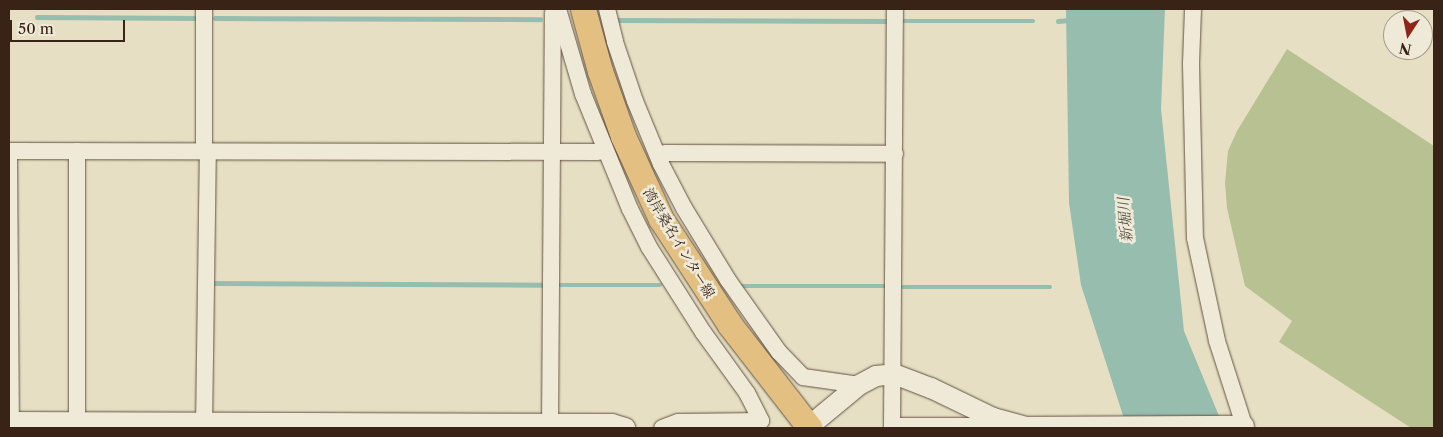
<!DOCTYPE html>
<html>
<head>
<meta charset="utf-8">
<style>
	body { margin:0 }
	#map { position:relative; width:1443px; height:437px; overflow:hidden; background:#e6dfc3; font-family:"Libre Caslon Text","Noto Serif JP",serif }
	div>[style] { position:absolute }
	.green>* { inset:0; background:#b8c192 }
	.water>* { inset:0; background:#97bdaf }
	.stream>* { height:4.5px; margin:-2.25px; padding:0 2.25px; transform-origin:2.25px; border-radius:2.25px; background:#97bdaf }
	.roads { filter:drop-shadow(0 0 1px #645241) drop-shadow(0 0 1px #645241) }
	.minor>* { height:16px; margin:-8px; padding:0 8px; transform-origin:8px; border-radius:8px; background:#efead8 }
	.tertiary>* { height:20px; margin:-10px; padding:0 10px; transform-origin:10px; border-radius:10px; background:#efead8 }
	.primary>* { height:25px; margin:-12.5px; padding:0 12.5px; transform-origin:12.5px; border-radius:12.5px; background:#e3c082 }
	span { translate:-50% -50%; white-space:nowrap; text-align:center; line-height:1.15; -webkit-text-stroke:5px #efead8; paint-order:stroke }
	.street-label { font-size:14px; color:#392316 }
	.water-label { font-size:15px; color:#555144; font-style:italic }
	.frame { position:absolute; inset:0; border:10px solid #392316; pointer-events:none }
	.north { position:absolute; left:1383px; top:10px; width:50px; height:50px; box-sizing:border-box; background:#efead8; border:1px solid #a69a8a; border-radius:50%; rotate:191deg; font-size:14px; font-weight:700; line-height:20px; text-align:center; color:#392316 }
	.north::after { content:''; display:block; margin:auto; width:18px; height:22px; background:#8f2418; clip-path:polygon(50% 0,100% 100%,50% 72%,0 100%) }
	.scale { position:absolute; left:10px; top:20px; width:115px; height:22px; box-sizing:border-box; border:2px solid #392316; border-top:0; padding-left:6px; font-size:15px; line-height:18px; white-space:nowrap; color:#392316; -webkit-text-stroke:4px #efead8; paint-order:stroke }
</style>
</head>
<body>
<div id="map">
	<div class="green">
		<i style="clip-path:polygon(1287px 49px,1434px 146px,1434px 428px,1411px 428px,1279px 342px,1292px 321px,1245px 286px,1227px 208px,1225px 183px,1228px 151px,1237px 131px)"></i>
	</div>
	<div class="water">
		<i style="clip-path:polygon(1066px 9px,1165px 9px,1161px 109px,1184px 331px,1224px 428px,1127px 428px,1081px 285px,1069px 203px)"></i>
	</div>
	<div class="stream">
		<i style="left:37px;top:17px;width:159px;rotate:0.4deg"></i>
		<i style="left:215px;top:18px;width:325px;rotate:0.2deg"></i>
		<i style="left:616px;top:20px;width:271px;rotate:0.2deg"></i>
		<i style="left:904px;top:21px;width:129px"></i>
		<i style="left:1058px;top:21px;width:11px;rotate:-5deg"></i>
		<i style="left:211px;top:283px;width:333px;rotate:0.3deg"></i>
		<i style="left:559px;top:285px;width:101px"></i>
		<i style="left:740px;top:286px;width:146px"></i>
		<i style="left:903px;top:287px;width:147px"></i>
	</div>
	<div class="roads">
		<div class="minor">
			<i style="left:558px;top:9px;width:89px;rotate:73.6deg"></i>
			<i style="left:583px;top:94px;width:124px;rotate:67.8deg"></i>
			<i style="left:630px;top:209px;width:42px;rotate:63.4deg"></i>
			<i style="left:649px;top:247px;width:101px;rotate:57.6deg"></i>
			<i style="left:703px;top:332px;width:75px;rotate:54.2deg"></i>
			<i style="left:747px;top:393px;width:31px;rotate:63deg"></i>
			<i style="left:761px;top:421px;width:83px;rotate:179.3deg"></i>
			<i style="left:678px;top:422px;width:17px;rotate:159deg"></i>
			<i style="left:607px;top:9px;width:34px;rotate:76deg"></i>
			<i style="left:615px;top:42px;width:62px;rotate:71.3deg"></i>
			<i style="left:635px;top:101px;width:68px;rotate:67.6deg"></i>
			<i style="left:661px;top:164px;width:50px;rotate:62.4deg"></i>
			<i style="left:684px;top:208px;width:84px;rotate:58.6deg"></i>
			<i style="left:728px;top:280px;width:88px;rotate:54.7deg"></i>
			<i style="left:779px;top:352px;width:35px;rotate:46deg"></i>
			<i style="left:803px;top:377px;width:57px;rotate:8.1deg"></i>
			<i style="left:1193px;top:9px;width:55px;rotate:92.1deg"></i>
			<i style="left:1191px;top:64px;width:174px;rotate:88.7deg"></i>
			<i style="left:1195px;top:238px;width:105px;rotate:77.9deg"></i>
			<i style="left:1217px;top:341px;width:91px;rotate:72.2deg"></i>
			<i style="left:9px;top:151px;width:589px;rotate:0.1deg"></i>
			<i style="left:9px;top:151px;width:277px;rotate:89.6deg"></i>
			<i style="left:77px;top:151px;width:277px;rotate:90deg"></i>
			<i style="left:204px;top:151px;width:142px;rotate:-90deg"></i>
			<i style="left:665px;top:153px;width:230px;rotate:0.2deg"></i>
			<i style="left:892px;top:426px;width:83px"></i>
			<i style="left:975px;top:426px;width:20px;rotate:-24deg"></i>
			<i style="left:204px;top:428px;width:277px;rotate:-89.2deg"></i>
			<i style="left:550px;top:428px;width:415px;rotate:-89.6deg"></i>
			<i style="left:892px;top:428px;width:419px;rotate:-89.6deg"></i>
		</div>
		<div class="tertiary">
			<i style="left:9px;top:422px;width:603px;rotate:0.19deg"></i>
			<i style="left:612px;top:424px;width:14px;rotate:17deg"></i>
			<i style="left:807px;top:428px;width:67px;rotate:-39.6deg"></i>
			<i style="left:859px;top:385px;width:19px;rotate:-28deg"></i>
			<i style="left:876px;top:376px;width:18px;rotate:-6deg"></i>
			<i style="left:894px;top:374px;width:40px;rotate:21deg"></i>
			<i style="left:931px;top:388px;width:69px;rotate:25.8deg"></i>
			<i style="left:993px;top:418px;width:34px;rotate:15deg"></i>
			<i style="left:1026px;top:427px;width:218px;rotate:-0.3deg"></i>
		</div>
		<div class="primary">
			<i style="left:583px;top:9px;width:64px;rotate:74.7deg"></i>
			<i style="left:600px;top:71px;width:69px;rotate:70.5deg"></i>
			<i style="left:623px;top:136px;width:91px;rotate:65.4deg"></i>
			<i style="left:661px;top:219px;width:126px;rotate:56.9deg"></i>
			<i style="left:730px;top:325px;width:130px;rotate:52.2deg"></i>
		</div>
	</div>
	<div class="street-label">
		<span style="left:679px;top:243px;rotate:59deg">湾岸桑名インター線</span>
	</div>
	<div class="water-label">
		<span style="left:1125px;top:220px;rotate:-95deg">新堀川</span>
	</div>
	<div class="frame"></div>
	<div class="north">N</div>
	<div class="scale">50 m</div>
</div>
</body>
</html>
